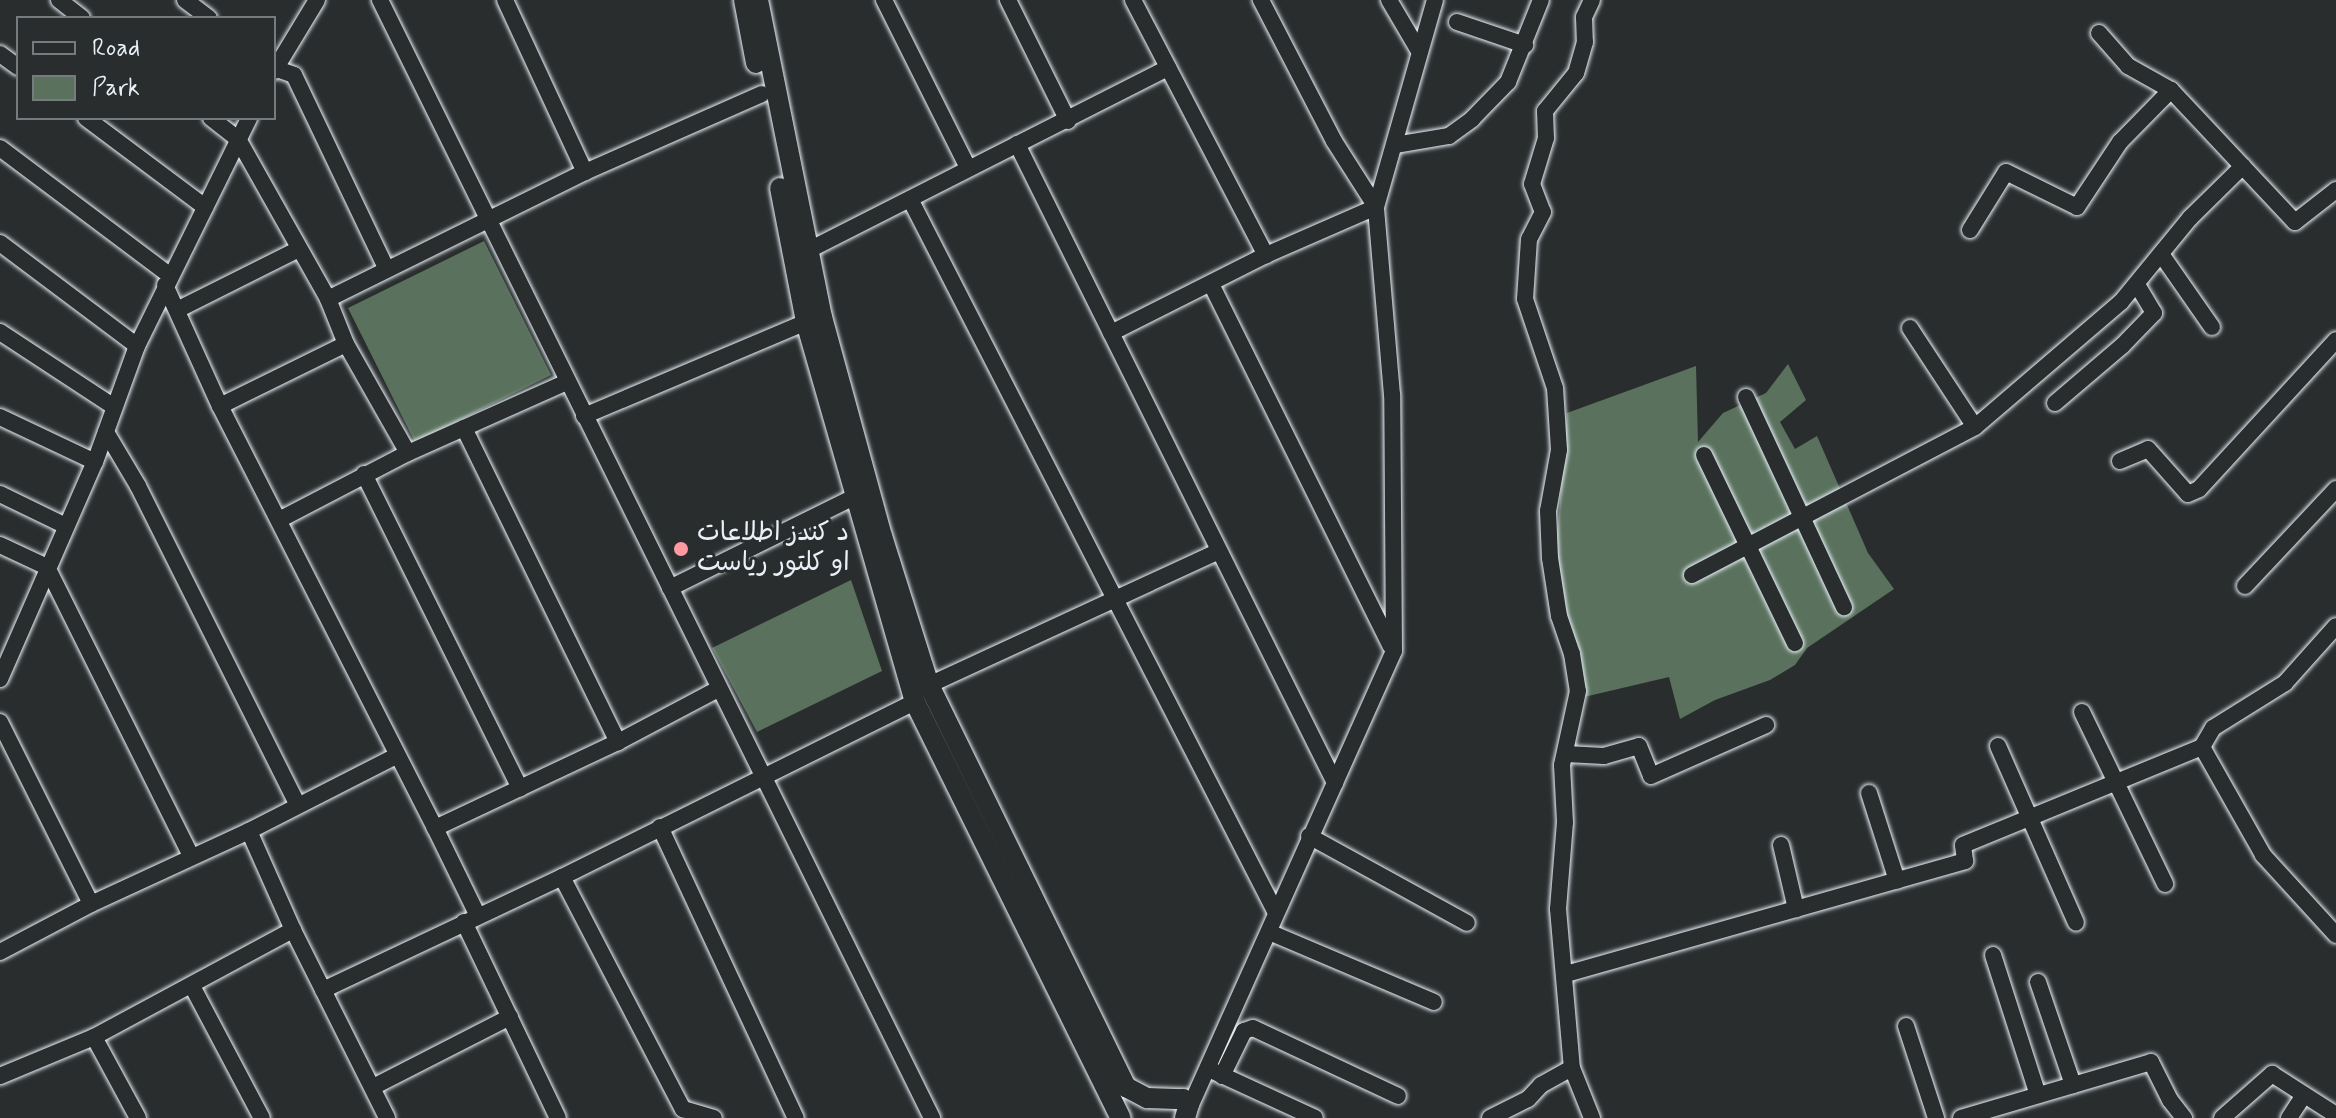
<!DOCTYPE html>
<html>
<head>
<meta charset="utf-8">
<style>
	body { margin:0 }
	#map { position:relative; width:2336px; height:1118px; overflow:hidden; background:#2a2d2e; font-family:Mynerve,"Playpen Sans Arabic",sans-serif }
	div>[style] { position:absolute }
	.green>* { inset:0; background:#5a715d }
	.roads { filter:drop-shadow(0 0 2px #e8f1f8) drop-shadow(0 0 2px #e8f1f8) }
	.minor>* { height:16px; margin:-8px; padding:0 8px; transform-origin:8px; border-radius:8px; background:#2a2d2e }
	.major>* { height:20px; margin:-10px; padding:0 10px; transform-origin:10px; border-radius:10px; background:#2a2d2e }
	.dots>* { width:22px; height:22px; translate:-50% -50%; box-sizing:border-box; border:4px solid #2a2d2e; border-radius:50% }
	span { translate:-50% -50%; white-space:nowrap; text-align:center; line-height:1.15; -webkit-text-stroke:6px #2a2d2e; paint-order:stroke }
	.poi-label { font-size:26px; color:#e8f1f8 }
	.left { translate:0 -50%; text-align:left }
	.legend { position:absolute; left:16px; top:16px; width:260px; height:104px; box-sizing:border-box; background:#2a2d2e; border:2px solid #767b7f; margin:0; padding:10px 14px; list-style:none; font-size:24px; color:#e8f1f8 }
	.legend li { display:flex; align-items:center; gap:16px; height:40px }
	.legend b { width:40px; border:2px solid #767b7f }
</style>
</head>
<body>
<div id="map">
	<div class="green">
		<i style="clip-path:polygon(484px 241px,551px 375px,415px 442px,348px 308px)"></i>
		<i style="clip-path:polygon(1788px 364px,1806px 400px,1780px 422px,1795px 449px,1817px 436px,1868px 553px,1894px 589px,1807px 648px,1795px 665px,1770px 680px,1715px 700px,1680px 719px,1669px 677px,1584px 697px,1580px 652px,1562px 613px,1556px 552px,1567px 413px,1696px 366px,1698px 442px,1723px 413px,1766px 393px)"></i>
		<i style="clip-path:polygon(851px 580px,882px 671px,757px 732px,712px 648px)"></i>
	</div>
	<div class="roads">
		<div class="minor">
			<i style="left:59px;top:0;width:29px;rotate:38deg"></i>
			<i style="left:185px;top:0;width:30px;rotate:37deg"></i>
			<i style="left:380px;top:0;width:1247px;rotate:63.72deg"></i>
			<i style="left:505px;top:0;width:190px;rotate:65.1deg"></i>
			<i style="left:884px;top:0;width:188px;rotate:63.4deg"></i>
			<i style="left:1008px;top:0;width:135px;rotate:63.6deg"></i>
			<i style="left:1133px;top:0;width:288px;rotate:62.5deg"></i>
			<i style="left:1389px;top:0;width:59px;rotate:59.5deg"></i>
			<i style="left:1592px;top:0;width:19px;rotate:115deg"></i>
			<i style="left:1584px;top:17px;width:25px;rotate:88deg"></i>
			<i style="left:1585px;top:42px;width:32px;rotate:106deg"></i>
			<i style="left:1576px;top:73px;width:49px;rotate:129.2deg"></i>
			<i style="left:1545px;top:111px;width:27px;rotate:88deg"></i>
			<i style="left:1546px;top:138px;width:48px;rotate:106.9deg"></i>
			<i style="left:1532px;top:184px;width:30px;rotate:69deg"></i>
			<i style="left:1543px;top:212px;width:30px;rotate:117deg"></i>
			<i style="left:1529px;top:239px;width:60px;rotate:93.8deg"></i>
			<i style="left:1525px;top:299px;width:94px;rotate:71.4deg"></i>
			<i style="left:1555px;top:388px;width:62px;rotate:86.3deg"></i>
			<i style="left:1559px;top:450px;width:62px;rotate:100.2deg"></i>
			<i style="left:1548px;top:511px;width:47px;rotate:87.6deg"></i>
			<i style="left:1550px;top:558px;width:59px;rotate:81.2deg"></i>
			<i style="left:1559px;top:616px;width:40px;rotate:71.1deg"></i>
			<i style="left:1572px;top:654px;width:37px;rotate:81deg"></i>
			<i style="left:1578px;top:691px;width:76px;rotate:102.2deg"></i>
			<i style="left:1562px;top:765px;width:57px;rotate:87deg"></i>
			<i style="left:1565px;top:822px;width:87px;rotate:94.6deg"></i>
			<i style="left:1558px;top:909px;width:160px;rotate:85deg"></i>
			<i style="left:1572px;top:1068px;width:54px;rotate:68.2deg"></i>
			<i style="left:1457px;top:22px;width:72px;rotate:18.7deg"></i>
			<i style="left:2099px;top:33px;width:44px;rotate:48.7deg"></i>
			<i style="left:2128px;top:66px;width:49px;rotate:29.2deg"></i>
			<i style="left:0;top:54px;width:22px;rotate:36deg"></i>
			<i style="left:274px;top:68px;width:21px;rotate:19deg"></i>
			<i style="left:294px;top:75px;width:214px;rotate:64.5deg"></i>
			<i style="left:274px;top:71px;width:83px;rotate:-58.8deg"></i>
			<i style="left:86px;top:118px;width:149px;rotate:36.8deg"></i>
			<i style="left:211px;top:118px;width:34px;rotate:38deg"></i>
			<i style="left:238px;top:139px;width:184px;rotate:60.6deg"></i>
			<i style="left:328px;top:299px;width:48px;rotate:68.2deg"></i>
			<i style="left:346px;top:344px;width:125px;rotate:60.4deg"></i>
			<i style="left:1017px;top:144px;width:714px;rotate:63.54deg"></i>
			<i style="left:1395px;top:145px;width:55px;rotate:-9.5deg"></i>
			<i style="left:1449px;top:136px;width:29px;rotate:-36deg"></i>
			<i style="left:1472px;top:119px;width:52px;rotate:-45.8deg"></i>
			<i style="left:1508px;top:82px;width:88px;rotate:-68.1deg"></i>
			<i style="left:0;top:148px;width:211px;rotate:36.9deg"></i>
			<i style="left:910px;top:199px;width:802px;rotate:62.86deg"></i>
			<i style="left:1970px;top:230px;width:68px;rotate:-58.2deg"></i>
			<i style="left:2006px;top:172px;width:79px;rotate:26.2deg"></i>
			<i style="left:2077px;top:207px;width:78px;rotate:-56.5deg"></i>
			<i style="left:2120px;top:142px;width:73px;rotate:-45.6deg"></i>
			<i style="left:2171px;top:90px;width:181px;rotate:46.8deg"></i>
			<i style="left:2295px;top:222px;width:52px;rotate:-38deg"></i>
			<i style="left:0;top:243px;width:171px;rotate:36.9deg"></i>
			<i style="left:807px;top:251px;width:405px;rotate:-26.9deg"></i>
			<i style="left:2161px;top:254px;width:89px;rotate:55.1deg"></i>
			<i style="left:1211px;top:284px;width:404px;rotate:63.6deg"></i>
			<i style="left:165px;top:285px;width:133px;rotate:65.6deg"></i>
			<i style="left:220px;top:406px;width:474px;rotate:63deg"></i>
			<i style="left:435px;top:828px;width:202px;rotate:-25.2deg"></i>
			<i style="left:618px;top:742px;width:113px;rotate:-27.9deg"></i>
			<i style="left:328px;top:299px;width:287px;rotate:-26.3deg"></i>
			<i style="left:585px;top:172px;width:193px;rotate:-23.8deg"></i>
			<i style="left:177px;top:310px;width:136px;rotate:-26.6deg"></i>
			<i style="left:1910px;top:328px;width:118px;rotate:56.7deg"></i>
			<i style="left:0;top:332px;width:136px;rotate:33.3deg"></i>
			<i style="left:1111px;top:333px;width:174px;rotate:-26.7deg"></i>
			<i style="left:1266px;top:255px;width:120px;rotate:-23.6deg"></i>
			<i style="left:1376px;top:207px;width:78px;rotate:-122.5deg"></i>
			<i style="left:1334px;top:141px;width:159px;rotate:-117.4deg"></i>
			<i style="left:1746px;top:397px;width:232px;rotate:65deg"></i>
			<i style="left:2055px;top:403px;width:88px;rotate:-40.4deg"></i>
			<i style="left:2122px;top:346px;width:46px;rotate:-45.9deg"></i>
			<i style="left:2154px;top:313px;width:33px;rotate:-121deg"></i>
			<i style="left:220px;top:406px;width:140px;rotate:-26.2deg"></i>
			<i style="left:584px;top:416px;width:241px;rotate:-22.9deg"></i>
			<i style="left:0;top:417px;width:105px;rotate:25.3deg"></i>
			<i style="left:464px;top:428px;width:350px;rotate:63.9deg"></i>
			<i style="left:106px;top:432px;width:63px;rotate:59.3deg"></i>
			<i style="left:138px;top:486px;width:356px;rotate:63.4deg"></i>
			<i style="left:1704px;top:455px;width:209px;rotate:64.2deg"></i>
			<i style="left:2120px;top:461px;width:30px;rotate:-23deg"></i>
			<i style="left:2148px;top:449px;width:60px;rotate:48.4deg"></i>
			<i style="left:2188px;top:494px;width:12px;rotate:-24deg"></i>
			<i style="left:2199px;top:489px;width:202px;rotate:-47.4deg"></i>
			<i style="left:364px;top:474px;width:351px;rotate:63.6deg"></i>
			<i style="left:0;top:494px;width:73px;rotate:25.9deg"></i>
			<i style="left:281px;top:519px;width:143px;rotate:-27.5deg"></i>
			<i style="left:408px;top:453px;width:174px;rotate:-24.1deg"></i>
			<i style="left:0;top:545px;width:52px;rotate:25.1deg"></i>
			<i style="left:47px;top:567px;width:323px;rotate:63.5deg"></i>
			<i style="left:1692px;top:575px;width:319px;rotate:-27.6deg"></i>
			<i style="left:1975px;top:427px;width:192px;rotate:-40.6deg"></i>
			<i style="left:2121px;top:302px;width:109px;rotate:-50.6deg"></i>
			<i style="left:2190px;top:218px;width:74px;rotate:-44.5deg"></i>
			<i style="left:2245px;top:586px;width:133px;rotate:-46.8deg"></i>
			<i style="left:670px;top:588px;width:205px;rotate:-26.3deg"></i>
			<i style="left:0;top:679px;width:237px;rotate:-66.4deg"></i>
			<i style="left:95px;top:462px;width:123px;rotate:-70.1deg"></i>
			<i style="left:137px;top:346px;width:254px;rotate:-63.8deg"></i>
			<i style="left:929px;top:685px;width:319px;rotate:-24.8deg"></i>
			<i style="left:2082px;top:712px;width:191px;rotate:64.2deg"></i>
			<i style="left:0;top:722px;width:203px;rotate:63.4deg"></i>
			<i style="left:1998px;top:746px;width:193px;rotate:66.2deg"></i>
			<i style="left:2202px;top:747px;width:124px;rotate:60.5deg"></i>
			<i style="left:2263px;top:855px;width:108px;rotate:47.6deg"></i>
			<i style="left:1566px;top:754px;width:38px;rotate:3deg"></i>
			<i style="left:1604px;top:756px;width:36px;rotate:-16deg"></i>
			<i style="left:1639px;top:746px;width:32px;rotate:68deg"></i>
			<i style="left:1651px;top:776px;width:126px;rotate:-23.9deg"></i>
			<i style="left:1869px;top:793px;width:92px;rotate:72.3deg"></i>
			<i style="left:660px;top:827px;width:321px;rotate:65deg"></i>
			<i style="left:435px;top:828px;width:98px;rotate:64deg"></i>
			<i style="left:249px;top:831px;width:108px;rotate:66deg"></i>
			<i style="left:293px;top:930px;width:210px;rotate:63.4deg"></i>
			<i style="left:1309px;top:836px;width:180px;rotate:28.8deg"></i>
			<i style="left:1781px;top:845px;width:66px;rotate:76.8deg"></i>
			<i style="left:562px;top:877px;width:262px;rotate:62.5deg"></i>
			<i style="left:683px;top:1109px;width:32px;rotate:16deg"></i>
			<i style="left:464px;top:922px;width:217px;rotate:64.4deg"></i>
			<i style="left:1269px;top:932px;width:179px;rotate:23deg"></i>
			<i style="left:0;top:952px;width:103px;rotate:-27.8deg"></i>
			<i style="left:91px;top:904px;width:174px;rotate:-24.8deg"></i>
			<i style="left:249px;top:831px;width:165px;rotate:-27deg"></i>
			<i style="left:1993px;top:955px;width:147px;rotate:72.2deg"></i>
			<i style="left:1566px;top:974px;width:415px;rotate:-15.8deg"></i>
			<i style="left:1965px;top:861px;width:16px;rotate:-97deg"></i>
			<i style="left:1963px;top:845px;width:258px;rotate:-22.3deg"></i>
			<i style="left:2202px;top:747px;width:22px;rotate:-60deg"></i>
			<i style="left:2213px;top:728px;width:85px;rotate:-32deg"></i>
			<i style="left:2285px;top:683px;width:76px;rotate:-48.2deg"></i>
			<i style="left:2038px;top:982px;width:109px;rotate:71.2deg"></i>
			<i style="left:192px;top:986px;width:149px;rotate:62.1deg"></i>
			<i style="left:323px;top:990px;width:264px;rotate:-25.3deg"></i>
			<i style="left:562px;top:877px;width:394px;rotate:-26.4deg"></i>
			<i style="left:1906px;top:1026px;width:97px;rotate:71.9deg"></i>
			<i style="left:94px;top:1037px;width:92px;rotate:61.5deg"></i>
			<i style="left:1213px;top:1071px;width:112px;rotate:24.7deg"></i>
			<i style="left:0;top:1076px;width:102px;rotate:-22.5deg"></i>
			<i style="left:94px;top:1037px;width:226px;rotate:-28.3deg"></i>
			<i style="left:1222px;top:1076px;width:50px;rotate:-63.9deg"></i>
			<i style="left:1244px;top:1031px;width:9px;rotate:-18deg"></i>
			<i style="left:1253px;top:1028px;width:160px;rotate:25.1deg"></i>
			<i style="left:373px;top:1087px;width:154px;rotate:-27.1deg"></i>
			<i style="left:1189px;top:1109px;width:502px;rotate:-65.89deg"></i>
			<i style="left:1394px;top:651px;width:256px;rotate:-90.4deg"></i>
			<i style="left:1392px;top:395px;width:189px;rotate:-94.9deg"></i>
			<i style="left:1376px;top:207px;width:215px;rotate:-74.1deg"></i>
			<i style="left:1490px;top:1118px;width:42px;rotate:-26.6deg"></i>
			<i style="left:1528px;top:1099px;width:19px;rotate:-47deg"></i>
			<i style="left:1541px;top:1085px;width:35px;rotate:-29deg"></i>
			<i style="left:1961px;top:1118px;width:198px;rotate:-16.4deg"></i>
			<i style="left:2151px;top:1062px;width:42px;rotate:63.4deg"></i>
			<i style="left:2170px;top:1100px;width:23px;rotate:52deg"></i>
			<i style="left:2222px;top:1118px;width:67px;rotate:-41.3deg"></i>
			<i style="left:2272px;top:1074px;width:76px;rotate:32.6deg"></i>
			<i style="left:2289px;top:1118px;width:27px;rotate:-57deg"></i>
		</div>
		<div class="major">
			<i style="left:744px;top:0;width:64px;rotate:79.2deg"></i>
			<i style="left:758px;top:0;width:323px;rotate:78.6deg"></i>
			<i style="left:822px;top:317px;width:227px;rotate:74.7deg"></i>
			<i style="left:882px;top:536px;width:156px;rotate:72.5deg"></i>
			<i style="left:929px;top:685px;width:448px;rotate:63.9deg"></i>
			<i style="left:1126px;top:1087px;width:24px;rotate:28deg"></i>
			<i style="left:1147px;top:1098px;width:36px;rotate:2deg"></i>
			<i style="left:1183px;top:1099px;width:8px;rotate:40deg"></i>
			<i style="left:1189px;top:1104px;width:15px;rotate:106deg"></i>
			<i style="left:780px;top:188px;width:136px;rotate:79deg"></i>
			<i style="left:806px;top:322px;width:395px;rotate:74deg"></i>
			<i style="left:915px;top:702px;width:464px;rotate:63.7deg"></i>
		</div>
	</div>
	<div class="dots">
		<i style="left:681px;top:549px;background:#ff9aa2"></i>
	</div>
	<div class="poi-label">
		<span class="left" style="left:697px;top:549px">د کندز اطلاعات<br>او کلتور ریاست</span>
	</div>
	<ul class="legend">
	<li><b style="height:10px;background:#2a2d2e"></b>Road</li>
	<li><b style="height:22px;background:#5a715d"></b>Park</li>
	</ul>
</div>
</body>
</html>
